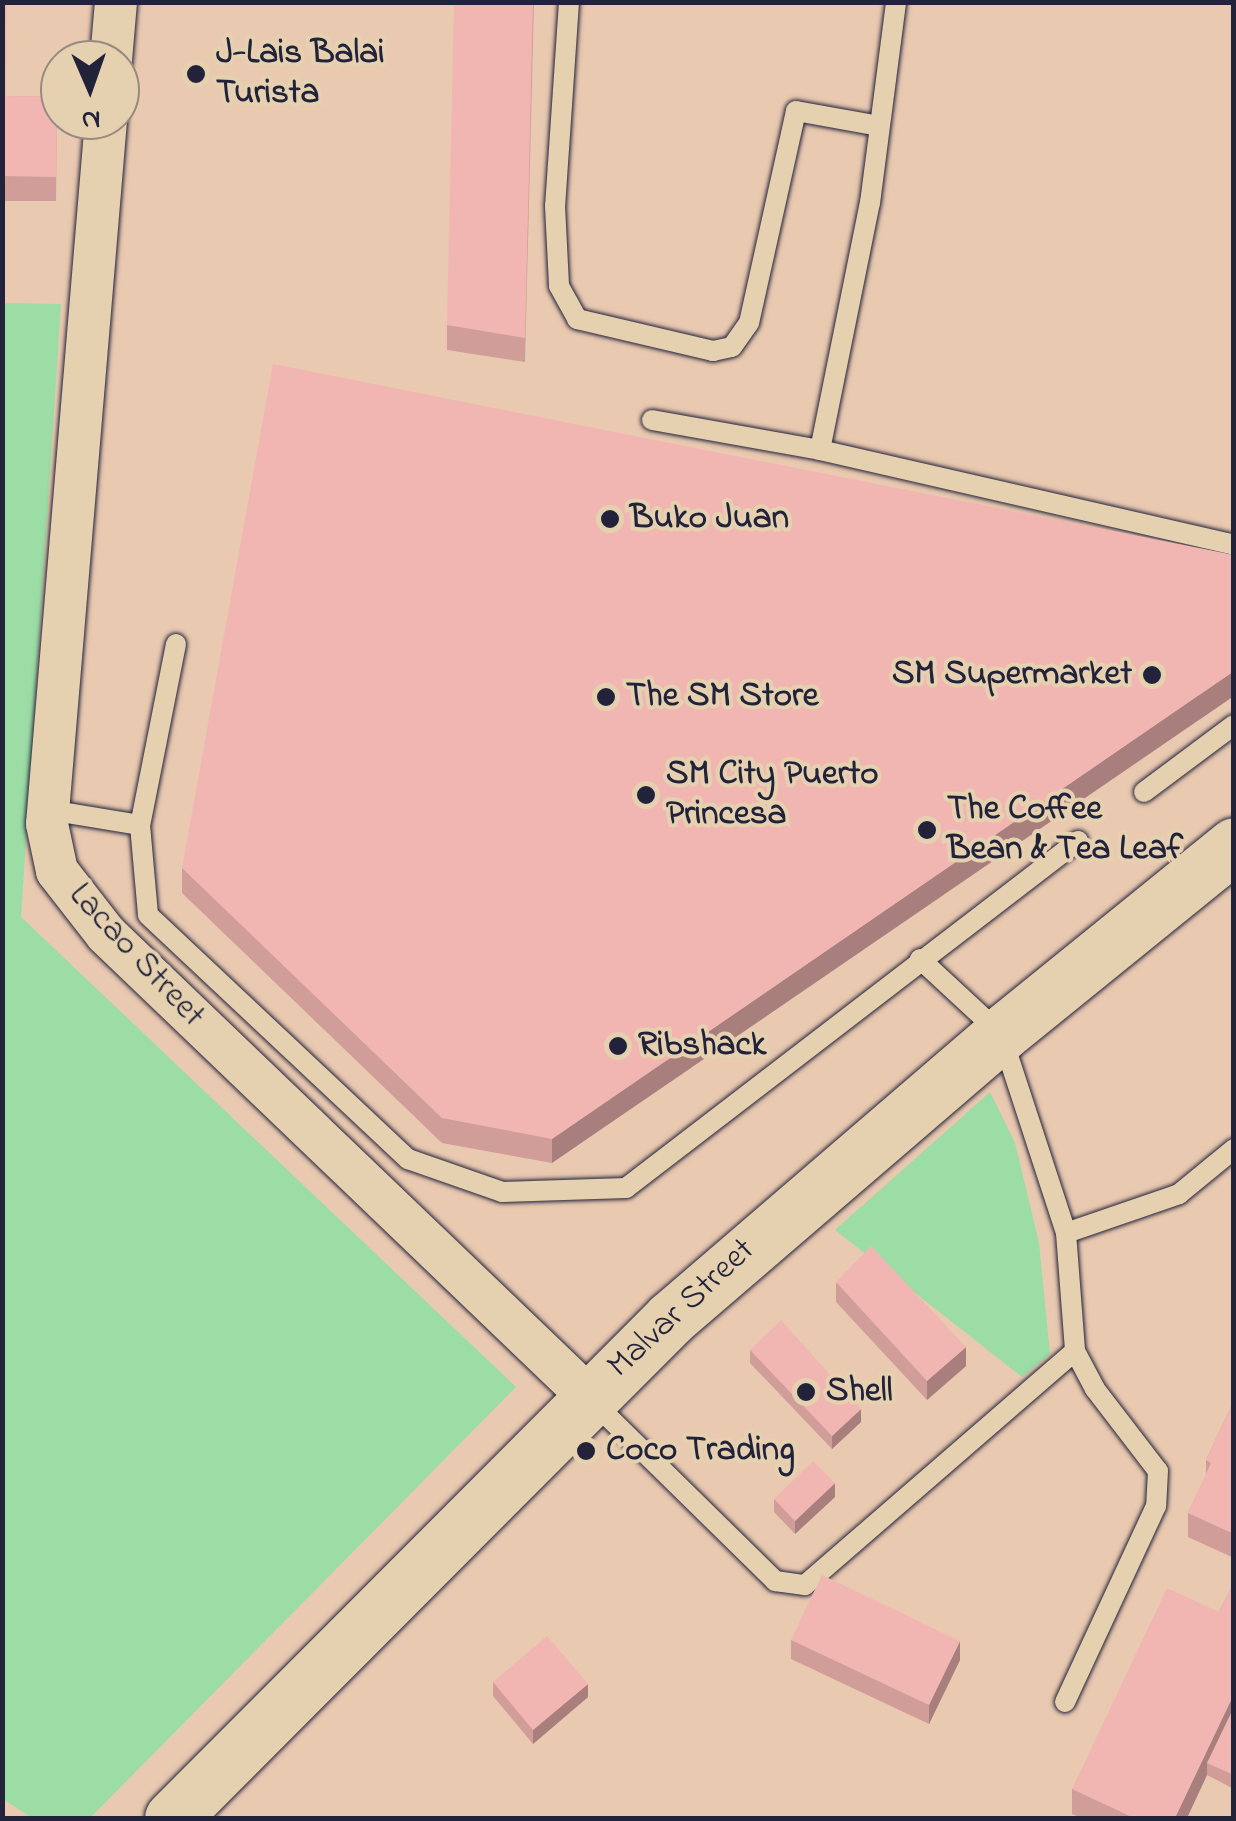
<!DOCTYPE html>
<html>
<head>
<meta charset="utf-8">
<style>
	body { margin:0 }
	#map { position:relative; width:1236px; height:1821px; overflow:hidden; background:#e9c9b0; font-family:"Indie Flower",sans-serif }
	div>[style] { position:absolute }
	.green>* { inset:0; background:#9cdca5 }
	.roads { filter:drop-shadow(0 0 2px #22223b) drop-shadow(0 0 2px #22223b) }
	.service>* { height:20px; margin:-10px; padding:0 10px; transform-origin:10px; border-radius:10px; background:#e5d1af }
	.minor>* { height:42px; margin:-21px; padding:0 21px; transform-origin:21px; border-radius:21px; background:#e5d1af }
	.secondary>* { height:55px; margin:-27.5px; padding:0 27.5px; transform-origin:27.5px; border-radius:27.5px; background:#e5d1af }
	.wall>* { inset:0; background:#d09d99 }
	.shaded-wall>* { inset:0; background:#a97f7d }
	.building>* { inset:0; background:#f2b6b2 }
	.dots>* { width:28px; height:28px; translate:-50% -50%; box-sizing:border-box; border:5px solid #e5d1af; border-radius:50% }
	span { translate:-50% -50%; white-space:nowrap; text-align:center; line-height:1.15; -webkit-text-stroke:8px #e5d1af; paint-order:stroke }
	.poi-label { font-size:35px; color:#22223b; font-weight:700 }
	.left { translate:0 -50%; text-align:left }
	.right { translate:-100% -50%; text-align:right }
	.street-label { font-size:35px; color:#22223b }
	.frame { position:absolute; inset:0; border:5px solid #22223b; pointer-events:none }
	.north { position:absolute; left:40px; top:40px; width:100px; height:100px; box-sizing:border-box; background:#e5d1af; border:2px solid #978b81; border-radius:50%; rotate:178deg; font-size:28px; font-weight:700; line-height:40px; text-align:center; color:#22223b }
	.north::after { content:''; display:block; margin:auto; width:35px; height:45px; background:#22223b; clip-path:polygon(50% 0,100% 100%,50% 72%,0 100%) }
</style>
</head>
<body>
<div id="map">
	<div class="green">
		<i style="clip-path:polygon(2px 303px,61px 304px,21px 917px,516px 1387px,90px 1818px,32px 1818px,3px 1799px)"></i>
		<i style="clip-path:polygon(990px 1092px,1015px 1143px,1039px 1243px,1050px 1354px,1022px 1377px,835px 1230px)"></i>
	</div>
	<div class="roads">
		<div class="service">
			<i style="left:569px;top:2px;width:204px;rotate:93.9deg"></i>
			<i style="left:555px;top:206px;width:80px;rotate:87.1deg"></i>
			<i style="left:559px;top:286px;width:38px;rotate:61deg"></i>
			<i style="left:577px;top:319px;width:140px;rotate:13.2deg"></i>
			<i style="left:713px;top:351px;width:19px;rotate:-12deg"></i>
			<i style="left:732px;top:347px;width:29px;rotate:-55deg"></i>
			<i style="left:749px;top:323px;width:217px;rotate:-77.5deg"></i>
			<i style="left:796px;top:111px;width:84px;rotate:10.2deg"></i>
			<i style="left:652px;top:420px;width:171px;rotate:10.1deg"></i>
			<i style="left:820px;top:450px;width:425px;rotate:12.9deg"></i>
			<i style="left:820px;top:450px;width:252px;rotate:-78.6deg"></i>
			<i style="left:870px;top:203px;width:203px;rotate:-82.6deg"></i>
			<i style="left:176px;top:644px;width:185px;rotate:101.2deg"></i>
			<i style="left:140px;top:825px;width:90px;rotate:84.9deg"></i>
			<i style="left:148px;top:915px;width:357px;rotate:43.2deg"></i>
			<i style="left:408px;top:1159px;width:100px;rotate:19.3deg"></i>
			<i style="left:502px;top:1192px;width:124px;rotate:-1.8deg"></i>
			<i style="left:626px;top:1188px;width:570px;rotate:-37.51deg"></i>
			<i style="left:1144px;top:792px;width:112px;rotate:-36.7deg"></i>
			<i style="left:49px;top:810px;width:92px;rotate:9.4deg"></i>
			<i style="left:920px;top:959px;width:110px;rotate:42.8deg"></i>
			<i style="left:1001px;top:1034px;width:209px;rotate:71.9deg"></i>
			<i style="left:1066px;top:1233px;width:118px;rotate:85.6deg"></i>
			<i style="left:1075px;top:1351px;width:43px;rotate:62.2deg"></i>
			<i style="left:1095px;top:1389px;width:103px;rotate:52.5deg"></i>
			<i style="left:1158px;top:1471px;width:35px;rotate:93deg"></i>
			<i style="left:1156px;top:1506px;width:216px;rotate:114.9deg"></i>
			<i style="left:1066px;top:1233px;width:120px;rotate:-19deg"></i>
			<i style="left:1179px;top:1194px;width:71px;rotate:-39.3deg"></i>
			<i style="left:590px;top:1399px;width:260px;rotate:44.5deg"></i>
			<i style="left:775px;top:1581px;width:30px;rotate:8deg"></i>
			<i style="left:805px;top:1585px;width:357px;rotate:-40.9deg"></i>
		</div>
		<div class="minor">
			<i style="left:111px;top:60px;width:58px;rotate:-85.1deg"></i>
			<i style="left:106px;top:120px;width:706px;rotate:94.79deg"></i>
			<i style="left:47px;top:824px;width:48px;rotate:78deg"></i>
			<i style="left:57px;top:871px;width:80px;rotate:52.1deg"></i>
			<i style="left:106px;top:934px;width:668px;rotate:43.79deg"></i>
		</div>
		<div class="secondary">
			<i style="left:172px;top:1818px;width:706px;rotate:-45.06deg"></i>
			<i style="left:671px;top:1318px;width:435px;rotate:-40.7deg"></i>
			<i style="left:1001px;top:1034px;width:300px;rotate:-39deg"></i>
		</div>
	</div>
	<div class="wall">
		<i style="clip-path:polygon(2px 2px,6px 96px,57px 97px,56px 201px,2px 201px)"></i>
		<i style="clip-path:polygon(534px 2px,525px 362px,447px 350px,447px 325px)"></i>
		<i style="clip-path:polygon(1234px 555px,552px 1163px,442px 1143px,182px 893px,182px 868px)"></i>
		<i style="clip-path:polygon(836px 1282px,966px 1366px,927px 1400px,836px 1302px)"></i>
		<i style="clip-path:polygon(750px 1350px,861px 1422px,832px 1449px,750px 1363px)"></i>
		<i style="clip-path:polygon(1234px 1400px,1234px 1558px,1188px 1537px,1188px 1513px,1206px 1475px,1206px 1460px)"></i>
		<i style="clip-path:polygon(835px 1497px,795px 1534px,774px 1512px,774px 1499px)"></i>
		<i style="clip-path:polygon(1234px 1582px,1234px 1789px,1207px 1775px,1187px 1818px,1082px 1818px,1072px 1814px,1072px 1789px,1219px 1612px)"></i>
		<i style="clip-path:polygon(791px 1640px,960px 1660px,929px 1724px,791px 1659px)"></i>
		<i style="clip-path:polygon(493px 1682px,588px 1697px,533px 1744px,493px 1696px)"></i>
	</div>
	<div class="shaded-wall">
		<i style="clip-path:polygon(1234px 671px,1234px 696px,552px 1163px,552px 1139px)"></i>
		<i style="clip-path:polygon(966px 1347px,966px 1366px,927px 1400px,927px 1381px)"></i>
		<i style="clip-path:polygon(861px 1409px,861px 1422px,832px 1449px,832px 1436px)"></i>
		<i style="clip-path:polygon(835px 1483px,835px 1497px,795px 1534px,795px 1521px)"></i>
		<i style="clip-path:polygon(960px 1641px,960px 1660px,929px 1724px,929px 1705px)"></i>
		<i style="clip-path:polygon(588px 1684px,588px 1697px,533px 1744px,533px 1730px)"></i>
		<i style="clip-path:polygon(1234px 1694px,1234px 1719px,1207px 1763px,1207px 1775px,1187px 1818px,1175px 1818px)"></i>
	</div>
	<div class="building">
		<i style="clip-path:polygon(2px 2px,7px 2px,6px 96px,57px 97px,56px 177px,2px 176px)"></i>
		<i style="clip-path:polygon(454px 2px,533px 2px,525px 338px,447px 325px)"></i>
		<i style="clip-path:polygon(273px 364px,1234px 555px,1234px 671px,552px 1139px,442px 1118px,182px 868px)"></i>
		<i style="clip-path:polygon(871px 1246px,966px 1347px,927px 1381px,836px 1282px)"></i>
		<i style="clip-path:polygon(781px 1320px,861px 1409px,832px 1436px,750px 1350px)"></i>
		<i style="clip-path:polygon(1234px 1400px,1234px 1534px,1188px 1513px,1211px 1463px,1206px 1460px)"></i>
		<i style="clip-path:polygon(813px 1461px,835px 1483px,795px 1521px,774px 1499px)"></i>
		<i style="clip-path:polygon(822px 1575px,960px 1641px,929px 1705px,791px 1640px)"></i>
		<i style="clip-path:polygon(1234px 1582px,1234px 1694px,1175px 1818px,1134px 1818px,1072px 1789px,1167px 1588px,1219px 1612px)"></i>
		<i style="clip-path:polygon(547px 1636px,588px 1684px,533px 1730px,493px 1682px)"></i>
		<i style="clip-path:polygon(1234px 1707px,1234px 1775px,1207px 1763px)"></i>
	</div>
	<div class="dots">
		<i style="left:196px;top:74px;background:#22223b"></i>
		<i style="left:610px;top:519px;background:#22223b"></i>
		<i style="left:1152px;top:675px;background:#22223b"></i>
		<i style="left:606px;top:697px;background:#22223b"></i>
		<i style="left:646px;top:795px;background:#22223b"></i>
		<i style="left:927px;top:830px;background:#22223b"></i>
		<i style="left:618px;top:1046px;background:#22223b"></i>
		<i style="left:806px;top:1392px;background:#22223b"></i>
		<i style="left:586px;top:1451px;background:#22223b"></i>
	</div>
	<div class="poi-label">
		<span class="left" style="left:216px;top:74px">J-Lais Balai<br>Turista</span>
		<span class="left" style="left:630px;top:519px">Buko Juan</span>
		<span class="right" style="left:1132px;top:675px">SM Supermarket</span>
		<span class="left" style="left:626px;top:697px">The SM Store</span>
		<span class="left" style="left:666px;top:795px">SM City Puerto<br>Princesa</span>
		<span class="left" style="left:947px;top:830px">The Coffee<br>Bean &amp; Tea Leaf</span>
		<span class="left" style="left:638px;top:1046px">Ribshack</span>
		<span class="left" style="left:826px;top:1392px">Shell</span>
		<span class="left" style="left:606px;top:1451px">Coco Trading</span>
	</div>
	<div class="street-label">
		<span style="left:136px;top:956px;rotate:47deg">Lacao Street</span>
		<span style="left:682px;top:1309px;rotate:-43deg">Malvar Street</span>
	</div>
	<div class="frame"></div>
	<div class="north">N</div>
</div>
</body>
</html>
